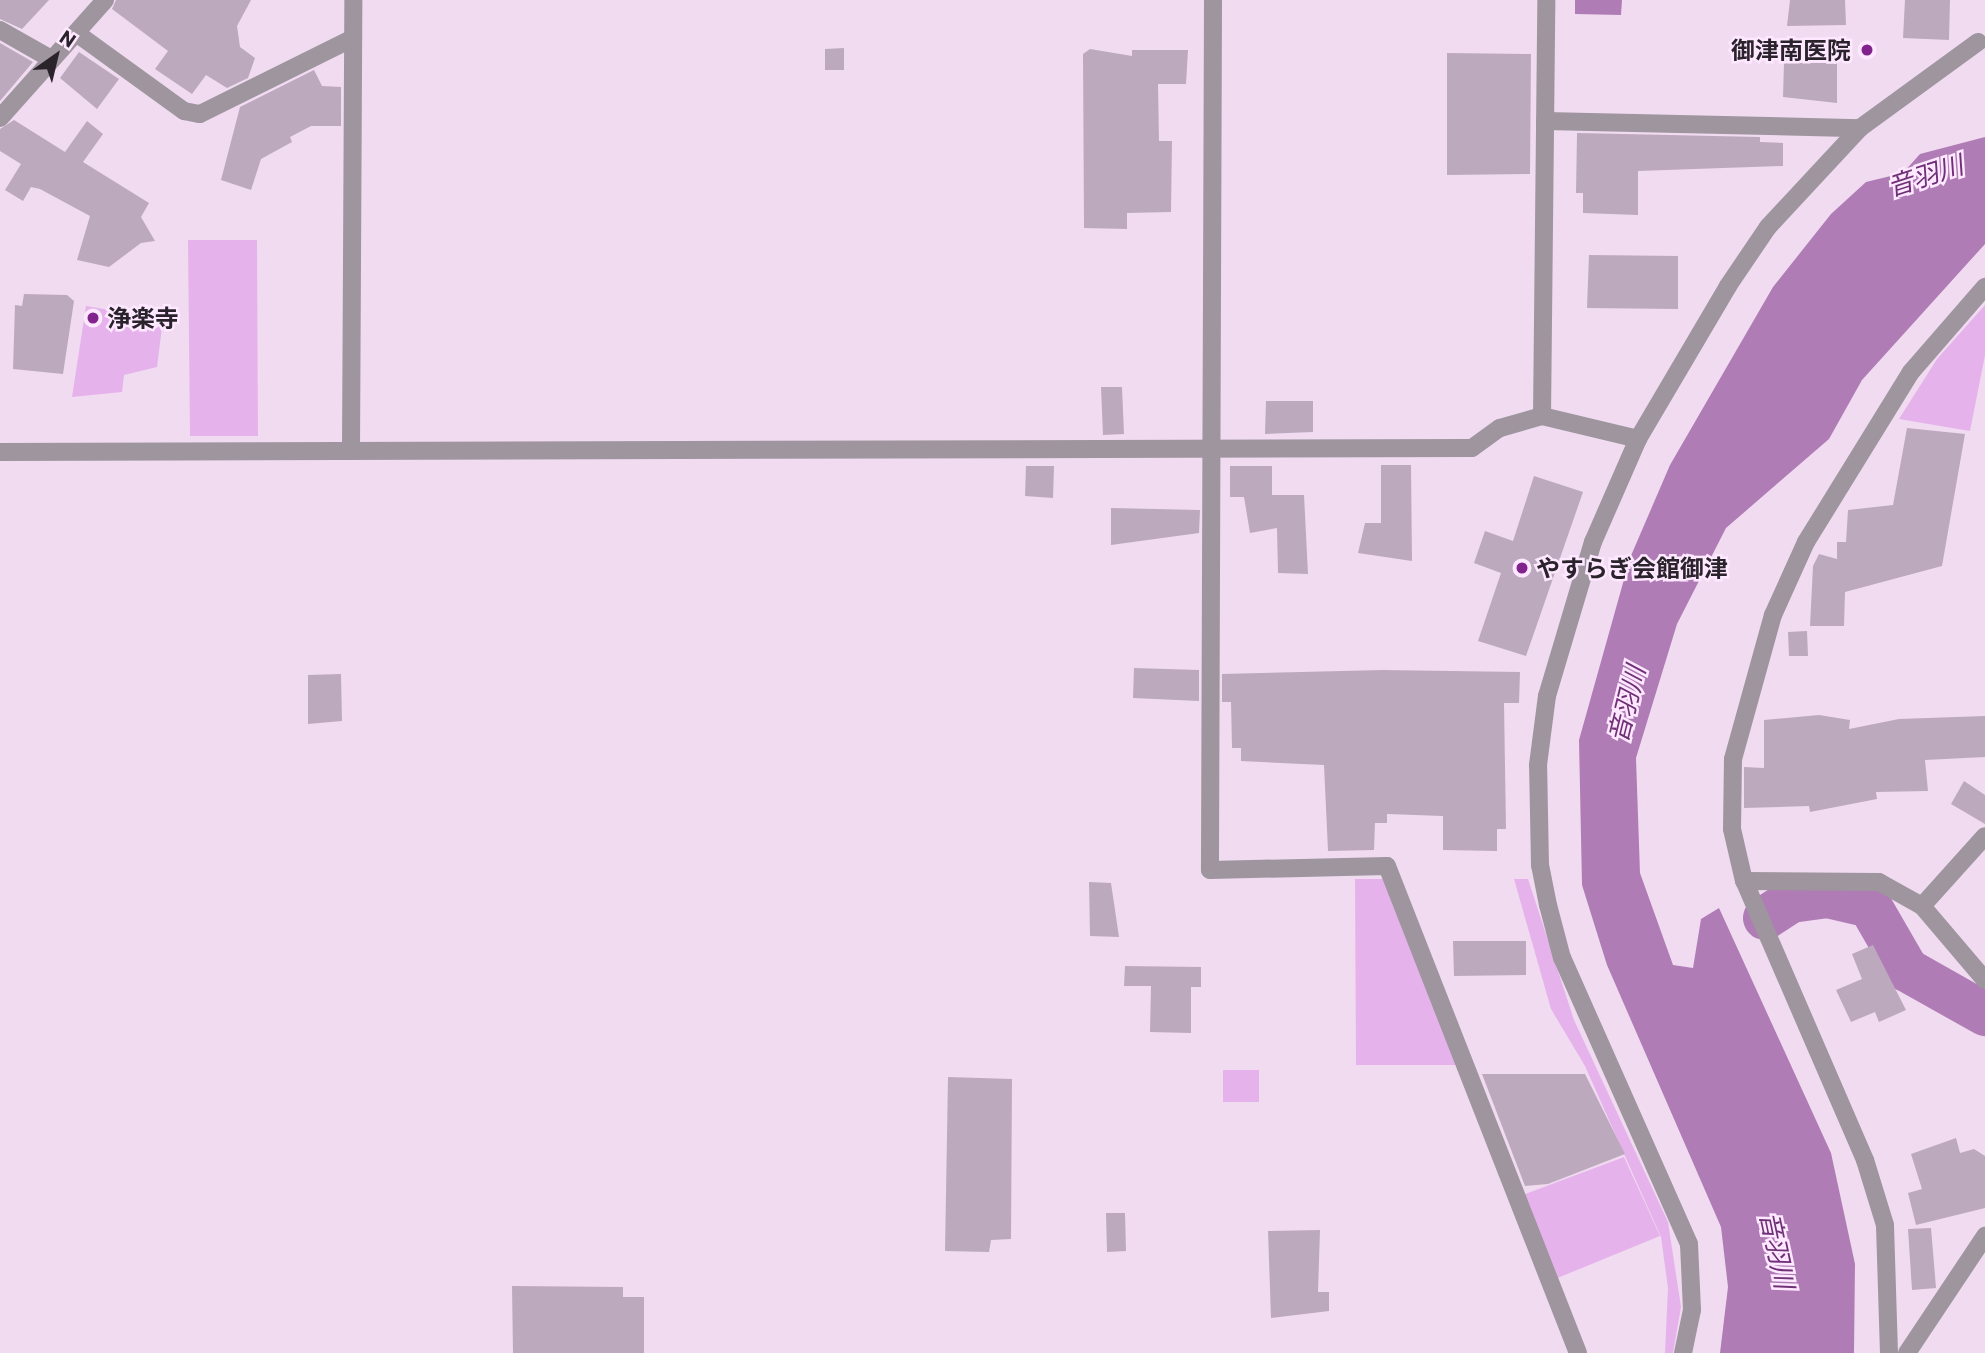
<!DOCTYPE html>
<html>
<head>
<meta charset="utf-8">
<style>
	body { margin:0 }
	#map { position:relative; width:1985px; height:1353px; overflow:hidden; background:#f0dbf1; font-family:Commissioner,"Noto Sans JP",sans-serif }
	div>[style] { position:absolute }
	.green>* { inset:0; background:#e6b2eb }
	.water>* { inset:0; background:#b07cb5 }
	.river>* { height:44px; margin:-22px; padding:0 22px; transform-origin:22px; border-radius:22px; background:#b07cb5 }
	.building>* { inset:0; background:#bda9be }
	.minor>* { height:18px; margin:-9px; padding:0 9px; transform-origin:9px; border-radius:9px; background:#9e959e }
	.dots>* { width:19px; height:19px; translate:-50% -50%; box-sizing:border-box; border:4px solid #fde8ff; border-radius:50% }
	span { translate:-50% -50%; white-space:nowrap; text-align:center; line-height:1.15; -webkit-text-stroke:5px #fde8ff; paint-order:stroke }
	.poi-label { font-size:24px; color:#2b232c; font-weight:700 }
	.right { translate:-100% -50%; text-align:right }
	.left { translate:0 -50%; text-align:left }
	.water-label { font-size:26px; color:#703077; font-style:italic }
	.north { position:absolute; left:21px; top:21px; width:70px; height:70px; -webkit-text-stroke:5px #fde8ff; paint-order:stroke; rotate:34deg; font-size:19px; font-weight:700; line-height:28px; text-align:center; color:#2b232c }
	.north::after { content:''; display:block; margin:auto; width:24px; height:32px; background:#2b232c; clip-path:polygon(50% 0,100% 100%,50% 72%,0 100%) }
</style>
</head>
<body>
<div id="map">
	<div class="green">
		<i style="clip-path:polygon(188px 240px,257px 240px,258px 436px,190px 436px)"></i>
		<i style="clip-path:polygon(1985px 305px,1985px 355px,1970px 431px,1899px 419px,1937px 359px)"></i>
		<i style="clip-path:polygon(86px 306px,163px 319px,157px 367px,124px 375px,122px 392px,72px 397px)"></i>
		<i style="clip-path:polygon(1355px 879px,1383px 879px,1456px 1065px,1356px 1065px)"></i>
		<i style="clip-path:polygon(1514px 879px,1528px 879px,1574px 1020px,1668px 1222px,1681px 1307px,1673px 1353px,1665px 1353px,1668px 1288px,1661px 1237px,1585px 1066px,1551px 1009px)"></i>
		<i style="clip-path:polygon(1223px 1070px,1259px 1070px,1259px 1102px,1223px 1102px)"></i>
		<i style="clip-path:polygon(1624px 1157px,1660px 1236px,1555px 1279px,1520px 1196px)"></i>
	</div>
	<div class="water">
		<i style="clip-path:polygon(1575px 0,1622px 0,1621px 15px,1575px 14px)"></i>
		<i style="clip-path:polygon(1985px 137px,1985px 244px,1862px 380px,1829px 439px,1726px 528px,1677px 624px,1636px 758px,1640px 873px,1673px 965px,1693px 968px,1701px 919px,1719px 908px,1831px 1153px,1855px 1264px,1854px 1353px,1720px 1353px,1728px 1287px,1721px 1227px,1607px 965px,1582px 885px,1579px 740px,1630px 558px,1670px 465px,1773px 287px,1831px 214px,1866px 182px,1903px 173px,1920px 154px)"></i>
	</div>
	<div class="river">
		<i style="left:1765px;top:918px;width:31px;rotate:-33deg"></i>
		<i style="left:1791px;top:901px;width:37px;rotate:-8deg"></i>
		<i style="left:1828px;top:896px;width:43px;rotate:13.4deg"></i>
		<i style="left:1870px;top:906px;width:74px;rotate:60deg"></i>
		<i style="left:1907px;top:970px;width:90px;rotate:29.4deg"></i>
	</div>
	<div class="building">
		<i style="clip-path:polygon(0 0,49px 0,22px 29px,0 19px)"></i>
		<i style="clip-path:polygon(116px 0,251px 0,237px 26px,240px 47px,255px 58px,248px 78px,227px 88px,206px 75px,192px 94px,155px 69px,168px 51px,112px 9px)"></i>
		<i style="clip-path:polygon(1790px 0,1845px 0,1846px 25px,1787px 26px)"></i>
		<i style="clip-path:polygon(1905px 0,1950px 0,1949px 40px,1903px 38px)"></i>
		<i style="clip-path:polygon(0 43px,33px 62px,0 101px)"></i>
		<i style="clip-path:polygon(844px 48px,844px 70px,825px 70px,825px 49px)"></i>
		<i style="clip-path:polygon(1090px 49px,1132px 56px,1132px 50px,1188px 50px,1186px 84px,1158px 84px,1159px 141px,1172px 141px,1171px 212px,1127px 213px,1127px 229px,1084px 228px,1083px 54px)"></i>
		<i style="clip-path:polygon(79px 52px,119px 79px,97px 109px,60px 78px)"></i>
		<i style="clip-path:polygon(1447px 53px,1531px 54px,1530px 174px,1447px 175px)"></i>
		<i style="clip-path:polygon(1784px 63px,1837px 63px,1837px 103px,1783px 97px)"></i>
		<i style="clip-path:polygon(314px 70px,322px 86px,341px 87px,341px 126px,311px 126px,290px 137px,292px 142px,261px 159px,251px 190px,221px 180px,240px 107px)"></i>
		<i style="clip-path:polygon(14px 120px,65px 152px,87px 121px,103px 134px,83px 162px,149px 203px,141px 217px,155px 241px,141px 243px,109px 267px,77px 260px,90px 216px,40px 189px,31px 187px,23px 201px,5px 190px,21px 164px,0 151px,0 129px)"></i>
		<i style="clip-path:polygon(1577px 133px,1760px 137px,1760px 142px,1783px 143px,1783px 166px,1638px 171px,1638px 215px,1583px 213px,1583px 193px,1576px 193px)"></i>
		<i style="clip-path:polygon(1589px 255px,1678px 256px,1678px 309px,1587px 308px)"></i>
		<i style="clip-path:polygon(24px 294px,67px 295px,74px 301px,63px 374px,13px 369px,15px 305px,22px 306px)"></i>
		<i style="clip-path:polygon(1101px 387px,1122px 387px,1124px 434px,1103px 435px)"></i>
		<i style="clip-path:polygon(1266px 401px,1313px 401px,1313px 432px,1265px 434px)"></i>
		<i style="clip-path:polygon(1907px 428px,1965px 434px,1942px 566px,1845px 592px,1844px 626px,1810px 626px,1813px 566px,1819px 554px,1837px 559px,1837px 542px,1846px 542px,1848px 510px,1893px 505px)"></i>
		<i style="clip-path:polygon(1381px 465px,1411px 465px,1412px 561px,1358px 553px,1365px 523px,1381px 523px)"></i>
		<i style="clip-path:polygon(1026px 466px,1054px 466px,1053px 498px,1025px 496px)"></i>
		<i style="clip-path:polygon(1230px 466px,1272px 466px,1272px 495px,1304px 495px,1308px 574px,1278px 573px,1277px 528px,1250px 533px,1244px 497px,1230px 497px)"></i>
		<i style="clip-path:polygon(1534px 476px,1583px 492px,1526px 656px,1478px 641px,1501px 573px,1474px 563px,1485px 531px,1513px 541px)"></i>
		<i style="clip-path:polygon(1111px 508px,1200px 510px,1199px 533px,1111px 545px)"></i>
		<i style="clip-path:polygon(1807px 631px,1808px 656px,1789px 656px,1788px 632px)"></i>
		<i style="clip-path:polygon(1134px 668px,1199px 670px,1199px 701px,1133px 698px)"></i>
		<i style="clip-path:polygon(1383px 670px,1520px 672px,1519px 703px,1504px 703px,1506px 829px,1497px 829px,1497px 851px,1443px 850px,1443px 816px,1387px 814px,1387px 823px,1375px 823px,1374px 850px,1328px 851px,1324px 765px,1241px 761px,1241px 748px,1232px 748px,1231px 702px,1222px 702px,1222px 674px)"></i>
		<i style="clip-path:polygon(341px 674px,342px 721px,308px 724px,308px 675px)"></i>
		<i style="clip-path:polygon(1819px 715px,1850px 720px,1849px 729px,1899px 719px,1985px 716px,1985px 757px,1925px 760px,1928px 791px,1876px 792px,1877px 799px,1810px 812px,1809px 806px,1744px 808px,1744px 767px,1764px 768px,1764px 720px)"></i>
		<i style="clip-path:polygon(1964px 781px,1985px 795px,1985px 824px,1951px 804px)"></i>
		<i style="clip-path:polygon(1089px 882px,1111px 883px,1119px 937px,1090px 936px)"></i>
		<i style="clip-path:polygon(1453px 941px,1526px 941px,1526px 975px,1454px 976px)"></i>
		<i style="clip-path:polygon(1873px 945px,1906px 1010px,1879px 1022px,1875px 1012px,1851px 1022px,1836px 990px,1862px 979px,1852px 954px)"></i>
		<i style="clip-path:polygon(1125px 966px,1201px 967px,1201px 987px,1191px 987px,1191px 1033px,1150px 1032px,1151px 986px,1124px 986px)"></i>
		<i style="clip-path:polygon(1482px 1074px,1585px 1074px,1625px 1154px,1548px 1184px,1525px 1186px)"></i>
		<i style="clip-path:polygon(948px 1077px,1012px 1079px,1011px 1239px,991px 1240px,989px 1252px,945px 1251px)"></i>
		<i style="clip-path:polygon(1956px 1138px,1960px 1153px,1974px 1149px,1985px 1156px,1985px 1208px,1916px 1225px,1908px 1193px,1922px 1189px,1911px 1154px)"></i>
		<i style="clip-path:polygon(1106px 1213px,1125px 1213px,1126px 1251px,1107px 1252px)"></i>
		<i style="clip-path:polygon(1931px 1228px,1936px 1288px,1912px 1290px,1908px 1229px)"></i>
		<i style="clip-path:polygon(1320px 1230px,1318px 1292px,1329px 1292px,1329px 1311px,1271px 1318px,1268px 1231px)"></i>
		<i style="clip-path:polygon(512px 1286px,623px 1287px,623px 1297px,644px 1297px,644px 1353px,513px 1353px)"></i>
	</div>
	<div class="minor">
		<i style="left:1213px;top:0;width:870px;rotate:90.2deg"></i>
		<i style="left:1210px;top:870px;width:177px;rotate:-1.3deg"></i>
		<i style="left:1387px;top:866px;width:523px;rotate:68.59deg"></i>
		<i style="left:0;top:30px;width:59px;rotate:29.6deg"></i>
		<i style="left:79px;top:35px;width:130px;rotate:35.9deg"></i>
		<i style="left:184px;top:111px;width:16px;rotate:11deg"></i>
		<i style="left:200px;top:114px;width:171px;rotate:-26.4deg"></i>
		<i style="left:0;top:118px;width:158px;rotate:-48.3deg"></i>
		<i style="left:1545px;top:121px;width:315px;rotate:1.3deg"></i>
		<i style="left:1542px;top:416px;width:416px;rotate:-89.4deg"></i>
		<i style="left:351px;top:451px;width:451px;rotate:-89.7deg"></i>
		<i style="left:0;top:452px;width:1472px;rotate:-0.16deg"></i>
		<i style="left:1472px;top:448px;width:34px;rotate:-36deg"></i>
		<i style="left:1500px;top:428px;width:44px;rotate:-15.9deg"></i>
		<i style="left:1542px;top:416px;width:99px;rotate:13.5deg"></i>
		<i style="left:1744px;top:881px;width:135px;rotate:0.4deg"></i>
		<i style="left:1879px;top:882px;width:49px;rotate:29.2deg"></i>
		<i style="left:1922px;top:906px;width:97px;rotate:49.6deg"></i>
		<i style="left:1922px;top:906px;width:94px;rotate:-48deg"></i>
		<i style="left:1683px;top:1353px;width:44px;rotate:-78.2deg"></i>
		<i style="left:1692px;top:1310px;width:66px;rotate:-92.6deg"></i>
		<i style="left:1689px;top:1244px;width:313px;rotate:-113.9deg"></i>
		<i style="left:1562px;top:958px;width:55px;rotate:-104.8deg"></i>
		<i style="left:1548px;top:905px;width:41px;rotate:-101.3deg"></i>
		<i style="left:1540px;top:865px;width:100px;rotate:-91.1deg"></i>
		<i style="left:1538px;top:765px;width:70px;rotate:-82.6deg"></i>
		<i style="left:1547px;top:696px;width:161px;rotate:-73.4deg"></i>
		<i style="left:1593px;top:542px;width:112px;rotate:-66.4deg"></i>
		<i style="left:1638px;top:439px;width:178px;rotate:-59.5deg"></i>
		<i style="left:1728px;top:286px;width:71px;rotate:-55.9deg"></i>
		<i style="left:1768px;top:227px;width:135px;rotate:-47.1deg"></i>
		<i style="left:1860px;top:128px;width:146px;rotate:-36.1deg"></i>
		<i style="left:1889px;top:1353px;width:128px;rotate:-91.8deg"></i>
		<i style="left:1885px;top:1225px;width:68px;rotate:-107.1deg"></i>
		<i style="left:1865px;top:1160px;width:304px;rotate:-113.4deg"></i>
		<i style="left:1744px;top:881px;width:53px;rotate:-103deg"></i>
		<i style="left:1732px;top:829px;width:70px;rotate:-89.2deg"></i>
		<i style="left:1733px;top:759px;width:149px;rotate:-74.5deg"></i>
		<i style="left:1773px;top:615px;width:80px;rotate:-65.7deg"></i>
		<i style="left:1806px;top:542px;width:200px;rotate:-58.3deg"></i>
		<i style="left:1911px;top:372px;width:113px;rotate:-49deg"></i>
		<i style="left:1907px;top:1353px;width:141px;rotate:-56.3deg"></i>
	</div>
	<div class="dots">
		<i style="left:1867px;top:50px;background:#82228c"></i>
		<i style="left:93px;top:318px;background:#82228c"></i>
		<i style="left:1522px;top:568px;background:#82228c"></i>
	</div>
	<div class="poi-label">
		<span class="right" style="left:1851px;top:50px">御津南医院</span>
		<span class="left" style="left:107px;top:318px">浄楽寺</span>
		<span class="left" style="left:1536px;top:568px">やすらぎ会館御津</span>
	</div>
	<div class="water-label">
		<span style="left:1925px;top:175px;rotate:-18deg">音羽川</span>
		<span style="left:1626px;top:704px;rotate:-76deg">音羽川</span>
		<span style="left:1778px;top:1250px;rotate:78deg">音羽川</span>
	</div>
	<div class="north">N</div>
</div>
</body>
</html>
